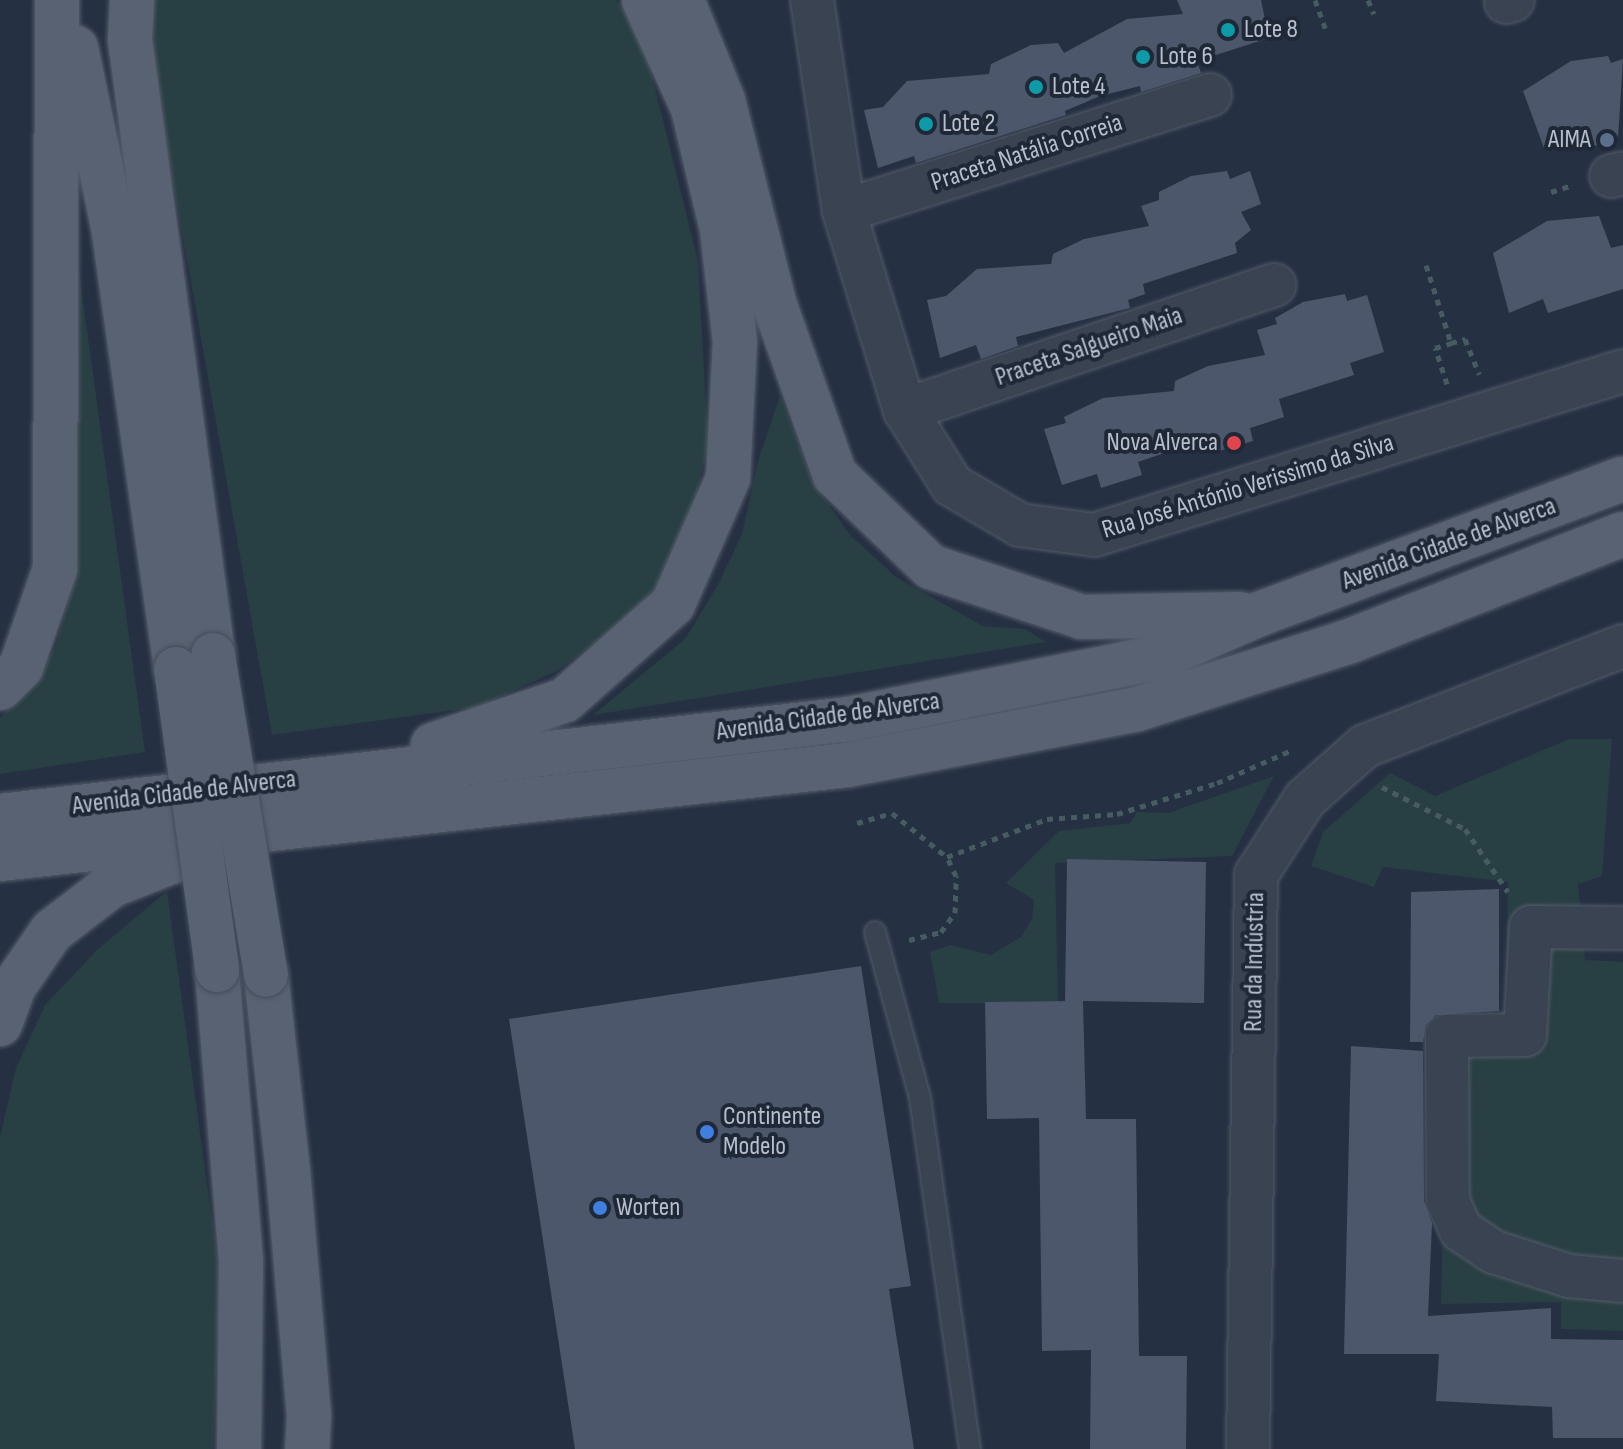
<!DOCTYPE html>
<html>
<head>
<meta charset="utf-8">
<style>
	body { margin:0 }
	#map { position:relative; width:1623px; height:1449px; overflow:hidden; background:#263043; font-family:"Sofia Sans Condensed",sans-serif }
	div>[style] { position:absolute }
	.green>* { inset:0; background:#283f43 }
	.building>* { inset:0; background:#4c576c }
	.path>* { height:5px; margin-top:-2.5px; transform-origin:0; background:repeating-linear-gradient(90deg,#465c60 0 6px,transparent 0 12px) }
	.roads { filter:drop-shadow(0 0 2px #535b69) drop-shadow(0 0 2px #535b69) }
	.service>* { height:20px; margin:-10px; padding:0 10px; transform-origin:10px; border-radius:10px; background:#3a4352 }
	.minor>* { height:42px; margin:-21px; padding:0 21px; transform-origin:21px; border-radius:21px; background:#3a4352 }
	.primary>* { height:44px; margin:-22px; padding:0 22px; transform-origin:22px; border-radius:22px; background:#596272 }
	.bridges { filter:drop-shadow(0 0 2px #444c5b) drop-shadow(0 0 2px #444c5b) }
	.primary-bridge>* { height:44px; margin:-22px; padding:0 22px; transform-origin:22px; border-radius:22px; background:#596272 }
	.dots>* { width:22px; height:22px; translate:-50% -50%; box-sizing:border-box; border:4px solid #1f2837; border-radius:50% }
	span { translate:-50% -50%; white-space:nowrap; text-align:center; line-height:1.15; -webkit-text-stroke:8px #1f2837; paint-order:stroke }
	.poi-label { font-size:26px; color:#b8becc }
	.left { translate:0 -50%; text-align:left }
	.right { translate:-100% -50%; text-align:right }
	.street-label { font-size:26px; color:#b8becc }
</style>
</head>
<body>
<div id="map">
	<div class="green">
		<i style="clip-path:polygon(152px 0,617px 0,645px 48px,698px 261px,708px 443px,693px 512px,664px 579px,615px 628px,557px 671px,477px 707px,272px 735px,155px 81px)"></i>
		<i style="clip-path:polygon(79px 272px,145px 752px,0 774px,0 718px,40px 673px,56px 646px,76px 571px)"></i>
		<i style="clip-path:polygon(780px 396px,813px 482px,850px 535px,896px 577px,983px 626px,1025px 629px,1046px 642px,593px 715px,685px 639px,719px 583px,742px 534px,758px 461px)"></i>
		<i style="clip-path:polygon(1569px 739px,1612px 739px,1602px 876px,1578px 884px,1585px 960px,1623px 962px,1623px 1331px,1561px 1329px,1561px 1302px,1441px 1304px,1447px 1036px,1505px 1055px,1508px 882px,1383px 867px,1374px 887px,1311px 866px,1323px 832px,1390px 773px,1435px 796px)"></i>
		<i style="clip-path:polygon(1274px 776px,1232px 856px,1055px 863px,1058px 1003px,939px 1003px,930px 952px,950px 945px,991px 955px,1021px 937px,1032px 919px,1034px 900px,1006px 883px,1059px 831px,1130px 823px,1137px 812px,1168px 813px)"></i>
		<i style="clip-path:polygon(167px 891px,220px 1279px,213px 1449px,0 1449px,0 1137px,16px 1068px,45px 1005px,98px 949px)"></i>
	</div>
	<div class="building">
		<i style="clip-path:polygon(1177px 0,1261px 0,1269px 38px,1197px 61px,1201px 73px,1141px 92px,1140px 86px,1100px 96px,1065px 111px,1066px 115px,916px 163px,914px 156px,878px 168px,864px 110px,883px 107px,907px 81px,989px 74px,991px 64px,1031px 45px,1058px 43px,1064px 53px,1127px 19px,1183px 14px)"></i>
		<i style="clip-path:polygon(1608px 56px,1611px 63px,1623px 59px,1618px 138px,1579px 151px,1576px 135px,1544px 148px,1523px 91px,1571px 61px)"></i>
		<i style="clip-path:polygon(1227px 171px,1230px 179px,1250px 171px,1261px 204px,1241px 212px,1251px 230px,1235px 243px,1237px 253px,1143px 284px,1145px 294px,1128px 300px,1130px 308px,1016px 337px,1018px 346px,981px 359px,976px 345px,940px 358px,927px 300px,946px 296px,977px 269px,1051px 264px,1053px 254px,1084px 239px,1149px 226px,1141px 206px,1159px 200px,1159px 192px,1191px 176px)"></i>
		<i style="clip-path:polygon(1599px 216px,1611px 248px,1623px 245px,1623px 289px,1548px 313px,1543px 299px,1509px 313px,1493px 253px,1547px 221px)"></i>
		<i style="clip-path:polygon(1345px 294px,1347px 301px,1367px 295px,1384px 352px,1350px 363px,1354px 375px,1279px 399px,1284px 417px,1250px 428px,1253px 441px,1212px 453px,1208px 440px,1173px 450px,1138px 462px,1142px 475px,1101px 488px,1097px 474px,1062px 485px,1044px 429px,1066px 423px,1064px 417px,1103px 398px,1174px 391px,1175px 381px,1208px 366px,1265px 355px,1257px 330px,1277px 324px,1275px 318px,1303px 302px)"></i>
		<i style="clip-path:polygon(1067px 859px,1206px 862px,1204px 1003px,1083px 1001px,1086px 1119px,1136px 1119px,1139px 1356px,1187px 1356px,1186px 1449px,1090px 1449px,1091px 1350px,1042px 1351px,1039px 1118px,987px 1119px,985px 1002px,1070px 1001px,1065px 1001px)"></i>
		<i style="clip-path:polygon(1499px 889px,1499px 1011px,1436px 1015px,1426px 1025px,1423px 1042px,1410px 1042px,1411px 892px)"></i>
		<i style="clip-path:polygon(861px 966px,911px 1286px,889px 1289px,914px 1449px,575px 1449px,509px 1019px)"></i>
		<i style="clip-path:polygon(1351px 1046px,1423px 1051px,1424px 1201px,1432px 1223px,1428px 1316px,1551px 1308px,1551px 1339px,1623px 1340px,1623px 1438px,1553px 1438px,1552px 1407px,1436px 1401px,1439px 1354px,1344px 1354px)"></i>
	</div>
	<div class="path">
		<i style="left:1315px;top:0;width:33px;rotate:70deg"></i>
		<i style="left:1368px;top:0;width:15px;rotate:67deg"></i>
		<i style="left:1551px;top:192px;width:23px;rotate:-18deg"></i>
		<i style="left:1426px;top:265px;width:82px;rotate:72.2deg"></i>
		<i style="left:1447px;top:384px;width:38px;rotate:-108deg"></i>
		<i style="left:1435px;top:348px;width:17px;rotate:-17deg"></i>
		<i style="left:1451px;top:343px;width:15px;rotate:-16deg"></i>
		<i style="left:1465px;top:339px;width:38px;rotate:68deg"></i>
		<i style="left:1382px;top:787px;width:93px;rotate:26.8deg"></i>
		<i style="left:1465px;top:829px;width:76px;rotate:55.7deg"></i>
		<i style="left:857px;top:823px;width:36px;rotate:-16deg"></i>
		<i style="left:892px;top:813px;width:70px;rotate:38.7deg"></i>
		<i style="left:947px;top:857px;width:107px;rotate:-20.8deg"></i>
		<i style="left:1047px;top:819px;width:70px;rotate:-4.1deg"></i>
		<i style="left:1117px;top:814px;width:105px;rotate:-17.2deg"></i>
		<i style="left:1217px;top:783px;width:82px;rotate:-23.7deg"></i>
		<i style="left:909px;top:940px;width:33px;rotate:-14deg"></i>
		<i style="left:941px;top:932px;width:24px;rotate:-54deg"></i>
		<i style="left:955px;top:913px;width:37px;rotate:-88deg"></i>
		<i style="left:956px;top:876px;width:21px;rotate:-115deg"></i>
	</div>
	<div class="roads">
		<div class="service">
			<i style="left:875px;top:932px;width:172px;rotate:74.8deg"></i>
			<i style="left:920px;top:1098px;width:355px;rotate:81.9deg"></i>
		</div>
		<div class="minor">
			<i style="left:812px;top:0;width:213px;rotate:81.4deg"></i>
			<i style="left:844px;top:211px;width:208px;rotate:73deg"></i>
			<i style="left:905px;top:410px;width:89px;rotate:57.9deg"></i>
			<i style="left:952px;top:485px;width:79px;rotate:30.5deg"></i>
			<i style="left:1020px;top:525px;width:75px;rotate:7.7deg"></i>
			<i style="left:1094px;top:535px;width:554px;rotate:-17.22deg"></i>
			<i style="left:1506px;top:2px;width:7px;rotate:-16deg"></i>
			<i style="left:1611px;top:176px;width:12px;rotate:-14deg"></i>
			<i style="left:844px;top:211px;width:384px;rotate:-17.6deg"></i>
			<i style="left:905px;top:410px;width:390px;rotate:-18.7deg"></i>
			<i style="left:1623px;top:928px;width:92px;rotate:-179.4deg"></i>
			<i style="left:1531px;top:927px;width:108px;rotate:93.2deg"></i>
			<i style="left:1525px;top:1035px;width:78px;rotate:179.3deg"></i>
			<i style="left:1447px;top:1036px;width:165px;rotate:89.7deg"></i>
			<i style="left:1448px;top:1201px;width:32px;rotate:66deg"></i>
			<i style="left:1461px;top:1230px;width:40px;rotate:34deg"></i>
			<i style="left:1494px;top:1252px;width:79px;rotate:17.7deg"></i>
			<i style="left:1569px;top:1276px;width:54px;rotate:5.3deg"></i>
			<i style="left:1248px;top:1449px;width:574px;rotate:-89.2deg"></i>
			<i style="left:1256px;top:875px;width:90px;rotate:-57.2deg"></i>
			<i style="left:1305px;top:799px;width:80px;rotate:-41.5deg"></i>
			<i style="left:1365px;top:746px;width:277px;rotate:-21.2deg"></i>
		</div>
		<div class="primary">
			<i style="left:132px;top:0;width:40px;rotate:92.9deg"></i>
			<i style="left:130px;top:40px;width:621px;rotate:82.31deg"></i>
			<i style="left:682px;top:0;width:109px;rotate:67.9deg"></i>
			<i style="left:723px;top:101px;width:208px;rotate:75.8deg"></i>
			<i style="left:774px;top:303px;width:182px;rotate:70.5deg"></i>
			<i style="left:835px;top:475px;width:133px;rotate:43.8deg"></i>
			<i style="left:931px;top:567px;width:159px;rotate:18.3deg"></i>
			<i style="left:1082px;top:617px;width:158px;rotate:-1.1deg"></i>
			<i style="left:76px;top:48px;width:188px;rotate:78.3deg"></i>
			<i style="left:114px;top:232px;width:441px;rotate:81.9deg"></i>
			<i style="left:0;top:688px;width:30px;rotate:-45deg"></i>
			<i style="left:21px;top:667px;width:104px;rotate:-70.9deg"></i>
			<i style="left:55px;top:569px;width:569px;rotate:-89.8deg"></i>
			<i style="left:433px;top:745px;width:139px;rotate:-18.8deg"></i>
			<i style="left:565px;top:700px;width:144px;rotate:-41.6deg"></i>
			<i style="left:673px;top:604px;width:137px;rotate:-66.4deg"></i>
			<i style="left:728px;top:478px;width:136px;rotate:-87.1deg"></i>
			<i style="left:735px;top:342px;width:114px;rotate:-96.6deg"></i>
			<i style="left:722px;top:229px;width:124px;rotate:-103.5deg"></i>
			<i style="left:693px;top:108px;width:119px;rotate:-114.4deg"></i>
			<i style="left:0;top:816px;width:855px;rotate:-6.52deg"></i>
			<i style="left:849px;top:719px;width:317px;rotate:-11.3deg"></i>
			<i style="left:1160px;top:657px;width:111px;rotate:-23.3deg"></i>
			<i style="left:1262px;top:613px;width:385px;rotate:-20.4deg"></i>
			<i style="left:0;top:859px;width:852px;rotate:-6.33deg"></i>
			<i style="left:847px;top:765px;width:295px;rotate:-10.9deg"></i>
			<i style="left:1137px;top:709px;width:224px;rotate:-17.7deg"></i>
			<i style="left:1350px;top:641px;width:293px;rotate:-21.4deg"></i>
			<i style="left:217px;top:970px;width:291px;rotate:85.3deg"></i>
			<i style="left:241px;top:1260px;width:189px;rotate:90.6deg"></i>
			<i style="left:266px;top:975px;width:197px;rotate:83.6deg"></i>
			<i style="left:288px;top:1171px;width:246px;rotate:85.1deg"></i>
			<i style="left:309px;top:1416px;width:33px;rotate:93deg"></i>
			<i style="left:0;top:1024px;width:40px;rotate:-69.8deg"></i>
			<i style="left:14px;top:986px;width:67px;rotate:-55.4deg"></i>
			<i style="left:52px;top:931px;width:76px;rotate:-37.5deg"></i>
			<i style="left:112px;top:885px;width:82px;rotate:-21.5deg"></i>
		</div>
	</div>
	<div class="bridges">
		<div class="primary-bridge">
			<i style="left:213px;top:655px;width:324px;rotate:80.6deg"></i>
			<i style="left:176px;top:669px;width:304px;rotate:82.2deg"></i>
		</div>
	</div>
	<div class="dots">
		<i style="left:1228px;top:30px;background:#0f9aa8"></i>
		<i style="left:1143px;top:57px;background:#0f9aa8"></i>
		<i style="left:1036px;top:87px;background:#0f9aa8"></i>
		<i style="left:926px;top:124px;background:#0f9aa8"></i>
		<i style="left:1607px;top:140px;background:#5c6f8a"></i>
		<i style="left:1234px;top:443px;background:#e0444e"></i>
		<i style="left:707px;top:1132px;background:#3f7fe0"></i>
		<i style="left:600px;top:1208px;background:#3f7fe0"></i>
	</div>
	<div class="poi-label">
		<span class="left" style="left:1244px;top:30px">Lote 8</span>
		<span class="left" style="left:1159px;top:57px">Lote 6</span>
		<span class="left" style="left:1052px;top:87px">Lote 4</span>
		<span class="left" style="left:942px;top:124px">Lote 2</span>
		<span class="right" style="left:1591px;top:140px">AIMA</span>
		<span class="right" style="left:1218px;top:443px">Nova Alverca</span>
		<span class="left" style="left:723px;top:1132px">Continente<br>Modelo</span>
		<span class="left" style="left:616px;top:1208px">Worten</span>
	</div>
	<div class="street-label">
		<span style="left:1027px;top:153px;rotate:-18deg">Praceta Natália Correia</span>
		<span style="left:1089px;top:347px;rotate:-19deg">Praceta Salgueiro Maia</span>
		<span style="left:1248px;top:487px;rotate:-17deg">Rua José António Verissimo da Silva</span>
		<span style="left:1449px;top:544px;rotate:-20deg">Avenida Cidade de Alverca</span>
		<span style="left:828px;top:717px;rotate:-8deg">Avenida Cidade de Alverca</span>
		<span style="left:184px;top:793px;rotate:-7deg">Avenida Cidade de Alverca</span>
		<span style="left:1255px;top:962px;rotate:-89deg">Rua da Indústria</span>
	</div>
</div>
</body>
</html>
